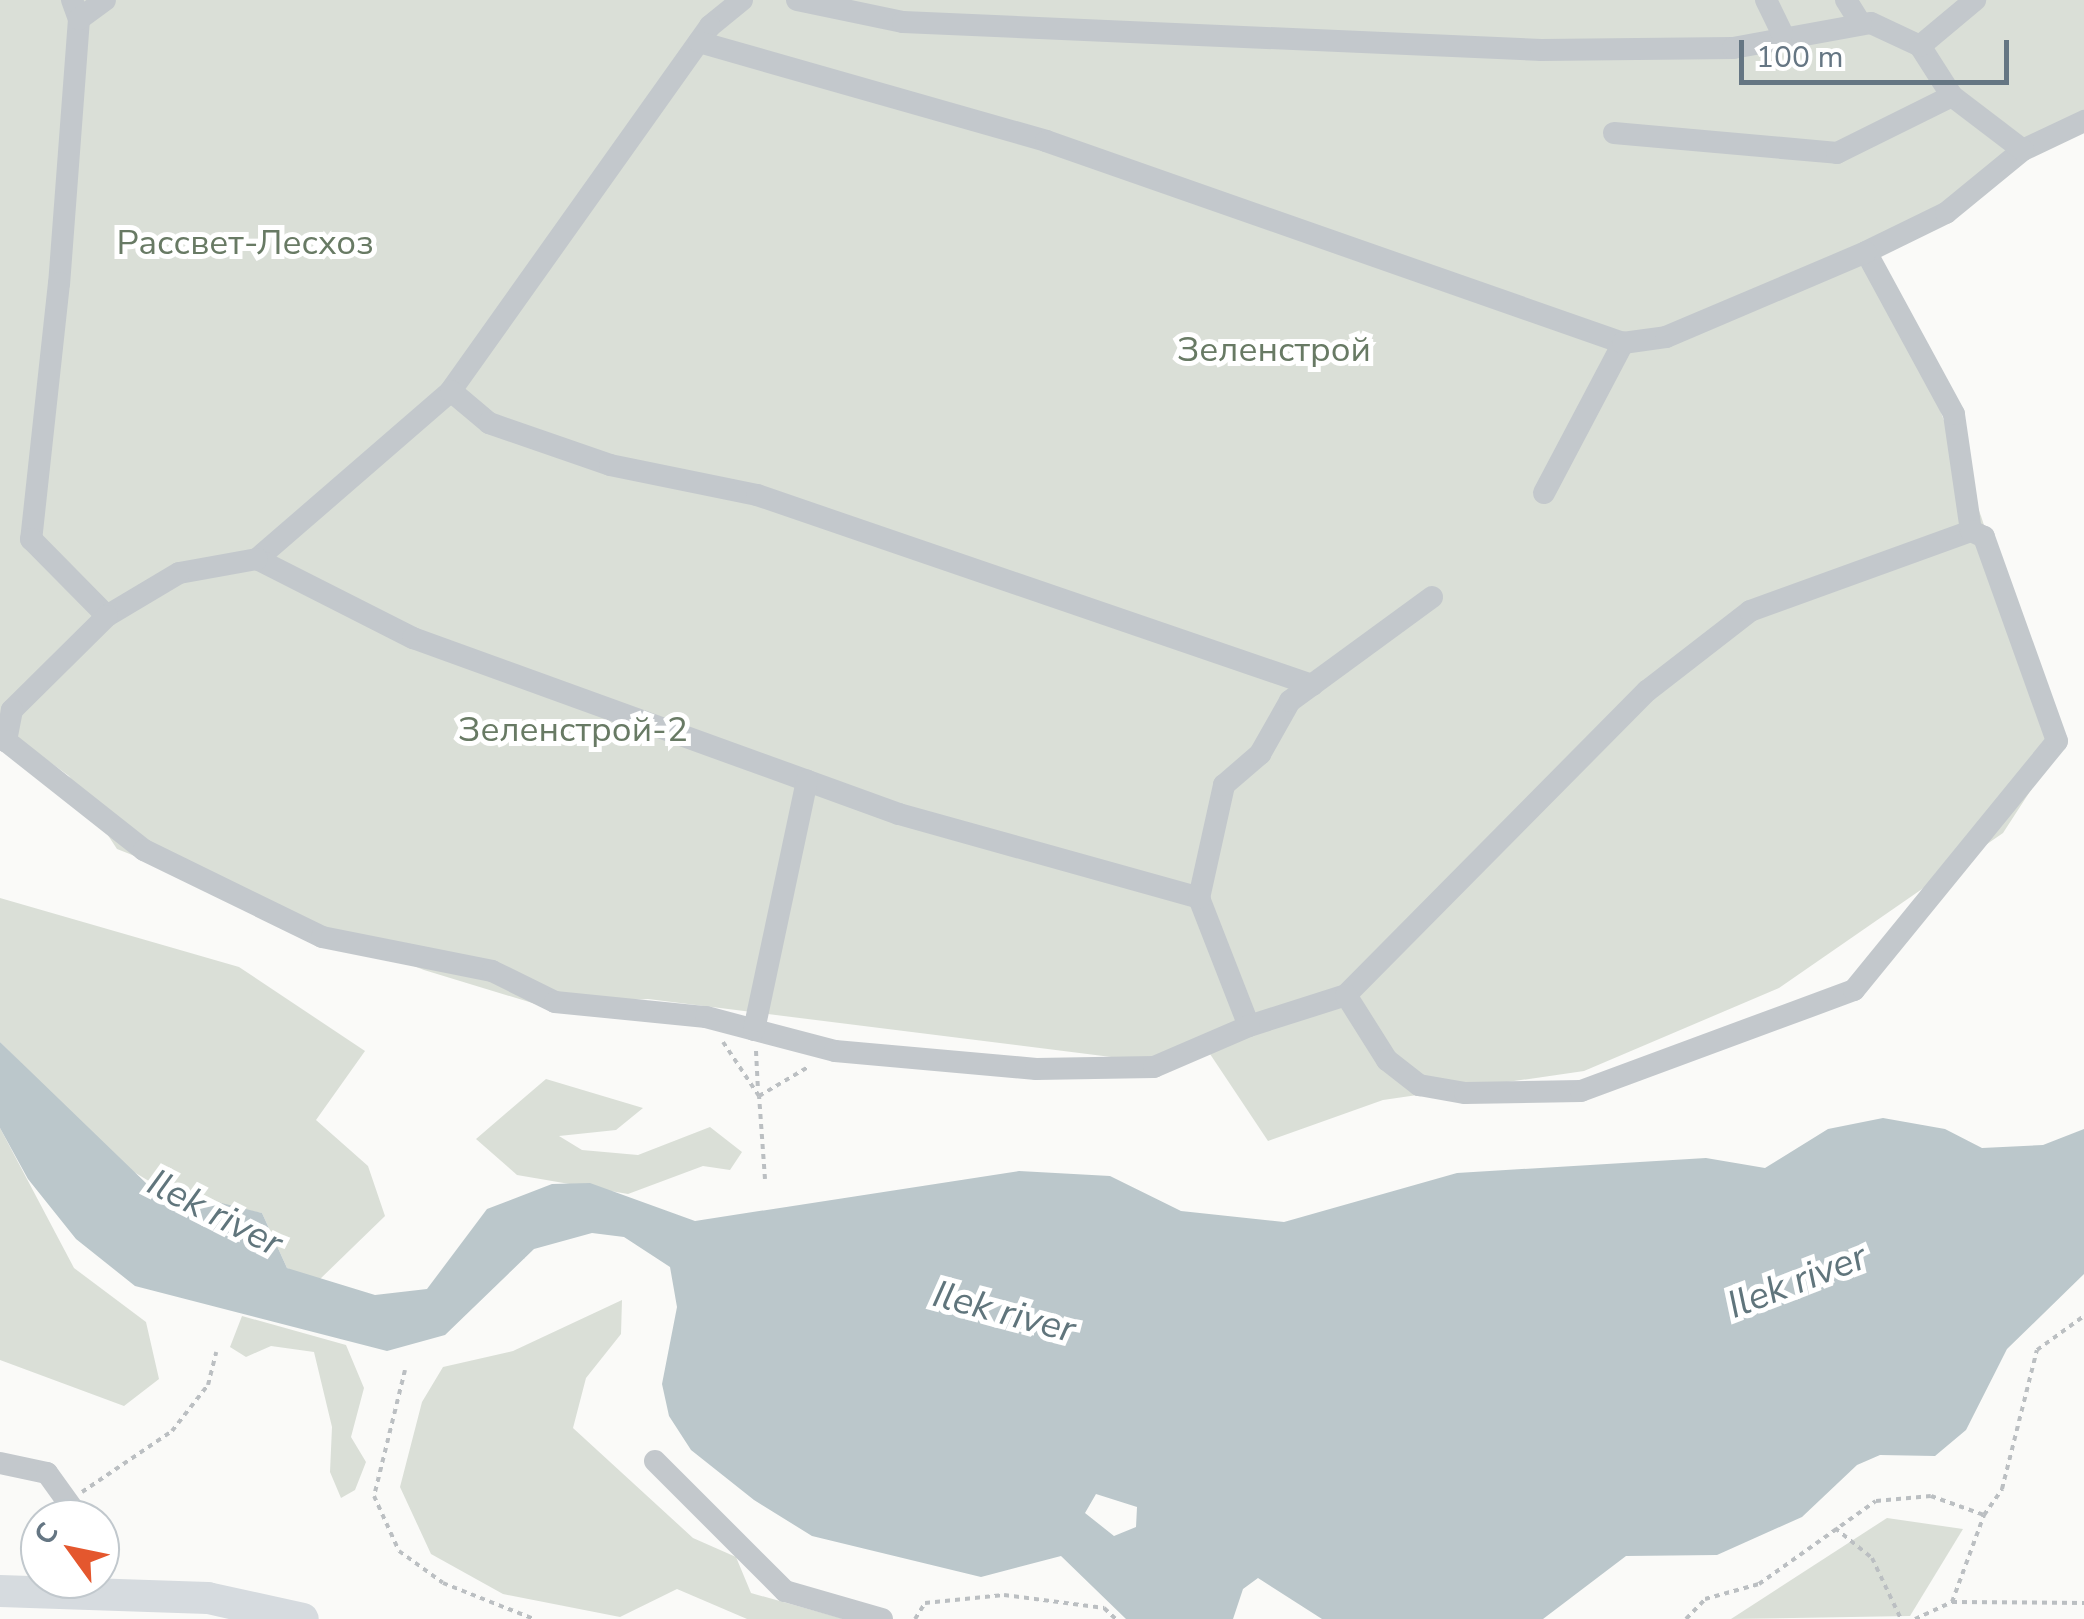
<!DOCTYPE html>
<html>
<head>
<meta charset="utf-8">
<style>
	body { margin:0 }
	#map { position:relative; width:2084px; height:1619px; overflow:hidden; background:#fafaf8; font-family:"Nunito Sans",sans-serif }
	div>[style] { position:absolute }
	.green>* { inset:0; background:#dadfd7 }
	.water>* { inset:0; background:#bbc7cb }
	.path>* { height:4px; margin-top:-2px; transform-origin:0; background:repeating-linear-gradient(90deg,#bbbfc2 0 5px,transparent 0 10px) }
	.minor>* { height:22px; margin:-11px; padding:0 11px; transform-origin:11px; border-radius:11px; background:#c3c8cc }
	.highway>* { height:32px; margin:-16px; padding:0 16px; transform-origin:16px; border-radius:16px; background:#d6dbdf }
	span { translate:-50% -50%; white-space:nowrap; text-align:center; line-height:1.15; -webkit-text-stroke:10px #fff; paint-order:stroke }
	.park-label { font-size:35px; color:#687a64 }
	.water-label { font-size:38px; color:#60757c; font-style:italic }
	.north { position:absolute; left:20px; top:1499px; width:100px; height:100px; box-sizing:border-box; background:#fff; border:2px solid #c1c8cd; border-radius:50%; rotate:303deg; font-size:28px; font-weight:700; line-height:40px; text-align:center; color:#657683 }
	.north::after { content:''; display:block; margin:auto; width:35px; height:45px; background:#e4572e; clip-path:polygon(50% 0,100% 100%,50% 72%,0 100%) }
	.scale { position:absolute; left:1739px; top:40px; width:270px; height:45px; box-sizing:border-box; border:5px solid #657683; border-top:0; padding-left:12px; font-size:30px; line-height:35px; white-space:nowrap; color:#657683; -webkit-text-stroke:8px #fff; paint-order:stroke }
</style>
</head>
<body>
<div id="map">
	<div class="green">
		<i style="clip-path:polygon(0 0,2084px 0,2084px 126px,2043px 142px,1880px 255px,1981px 516px,2057px 750px,2003px 833px,1779px 988px,1584px 1071px,1383px 1100px,1268px 1141px,1208px 1051px,1127px 1059px,648px 999px,539px 1005px,424px 970px,117px 849px,69px 776px,18px 739px,0 741px)"></i>
		<i style="clip-path:polygon(0 898px,239px 967px,365px 1051px,316px 1120px,368px 1166px,385px 1216px,317px 1282px,287px 1268px,262px 1213px,172px 1195px,124px 1166px,0 1042px)"></i>
		<i style="clip-path:polygon(546px 1079px,643px 1108px,616px 1130px,559px 1136px,582px 1150px,638px 1155px,710px 1127px,742px 1152px,730px 1170px,703px 1166px,628px 1194px,517px 1175px,476px 1139px)"></i>
		<i style="clip-path:polygon(0 1128px,74px 1268px,146px 1322px,159px 1379px,124px 1406px,0 1360px)"></i>
		<i style="clip-path:polygon(622px 1300px,621px 1334px,586px 1378px,573px 1428px,693px 1538px,736px 1557px,751px 1593px,844px 1619px,747px 1619px,677px 1589px,620px 1617px,503px 1594px,431px 1554px,400px 1487px,422px 1402px,443px 1367px,513px 1351px)"></i>
		<i style="clip-path:polygon(242px 1316px,346px 1345px,364px 1388px,351px 1437px,366px 1462px,355px 1490px,341px 1498px,330px 1472px,332px 1427px,314px 1352px,271px 1346px,246px 1357px,230px 1347px)"></i>
		<i style="clip-path:polygon(1887px 1518px,1963px 1529px,1910px 1616px,1731px 1619px)"></i>
	</div>
	<div class="water">
		<i style="clip-path:polygon(evenodd,0 1042px,148px 1185px,262px 1213px,287px 1268px,375px 1295px,427px 1289px,487px 1209px,552px 1184px,590px 1183px,695px 1221px,1019px 1171px,1110px 1176px,1181px 1211px,1284px 1222px,1457px 1173px,1706px 1158px,1765px 1168px,1828px 1129px,1883px 1118px,1945px 1129px,1982px 1148px,2043px 1145px,2084px 1129px,2084px 1274px,2007px 1349px,1966px 1430px,1935px 1456px,1880px 1455px,1857px 1465px,1802px 1517px,1717px 1555px,1626px 1556px,1543px 1619px,1322px 1619px,1258px 1578px,1243px 1589px,1233px 1619px,1126px 1619px,1061px 1556px,981px 1577px,812px 1536px,754px 1500px,691px 1450px,669px 1416px,662px 1384px,677px 1307px,670px 1267px,624px 1237px,592px 1233px,534px 1249px,445px 1335px,387px 1351px,135px 1286px,76px 1239px,28px 1179px,0 1128px,0 1042px,1096px 1494px,1137px 1507px,1136px 1527px,1114px 1536px,1085px 1513px,1096px 1494px)"></i>
	</div>
	<div class="path">
		<i style="left:723px;top:1042px;width:65px;rotate:56.3deg"></i>
		<i style="left:756px;top:1051px;width:40px;rotate:87.1deg"></i>
		<i style="left:765px;top:1179px;width:83px;rotate:-94.1deg"></i>
		<i style="left:759px;top:1096px;width:59px;rotate:-30.5deg"></i>
		<i style="left:405px;top:1370px;width:130px;rotate:103.8deg"></i>
		<i style="left:374px;top:1496px;width:60px;rotate:65.6deg"></i>
		<i style="left:399px;top:1551px;width:54px;rotate:36deg"></i>
		<i style="left:443px;top:1583px;width:98px;rotate:21.6deg"></i>
		<i style="left:82px;top:1492px;width:109px;rotate:-34.1deg"></i>
		<i style="left:172px;top:1431px;width:58px;rotate:-52deg"></i>
		<i style="left:208px;top:1385px;width:34px;rotate:-76deg"></i>
		<i style="left:1835px;top:1528px;width:48px;rotate:39deg"></i>
		<i style="left:1872px;top:1558px;width:68px;rotate:64.6deg"></i>
		<i style="left:1952px;top:1602px;width:93px;rotate:-69.8deg"></i>
		<i style="left:915px;top:1619px;width:19px;rotate:-58deg"></i>
		<i style="left:925px;top:1603px;width:79px;rotate:-5.8deg"></i>
		<i style="left:1004px;top:1595px;width:101px;rotate:7.4deg"></i>
		<i style="left:1104px;top:1608px;width:16px;rotate:43deg"></i>
		<i style="left:1686px;top:1619px;width:28px;rotate:-46deg"></i>
		<i style="left:1705px;top:1599px;width:56px;rotate:-15.5deg"></i>
		<i style="left:1759px;top:1584px;width:143px;rotate:-35.4deg"></i>
		<i style="left:1876px;top:1501px;width:55px;rotate:-5.2deg"></i>
		<i style="left:1931px;top:1496px;width:56px;rotate:19.7deg"></i>
		<i style="left:1984px;top:1515px;width:32px;rotate:-55deg"></i>
		<i style="left:2002px;top:1489px;width:143px;rotate:-75.9deg"></i>
		<i style="left:2037px;top:1350px;width:58px;rotate:-35.9deg"></i>
		<i style="left:1915px;top:1619px;width:41px;rotate:-24.7deg"></i>
		<i style="left:1952px;top:1602px;width:132px;rotate:0.4deg"></i>
	</div>
	<div class="minor">
		<i style="left:72px;top:0;width:20px;rotate:70deg"></i>
		<i style="left:79px;top:19px;width:265px;rotate:94.3deg"></i>
		<i style="left:59px;top:283px;width:258px;rotate:96.2deg"></i>
		<i style="left:31px;top:539px;width:108px;rotate:45.4deg"></i>
		<i style="left:742px;top:0;width:41px;rotate:140.9deg"></i>
		<i style="left:710px;top:26px;width:448px;rotate:125.4deg"></i>
		<i style="left:451px;top:391px;width:257px;rotate:139.1deg"></i>
		<i style="left:257px;top:559px;width:175px;rotate:26.9deg"></i>
		<i style="left:413px;top:638px;width:517px;rotate:19.91deg"></i>
		<i style="left:899px;top:814px;width:312px;rotate:15.6deg"></i>
		<i style="left:1199px;top:898px;width:137px;rotate:68.7deg"></i>
		<i style="left:1249px;top:1026px;width:102px;rotate:-17.7deg"></i>
		<i style="left:1346px;top:995px;width:428px;rotate:-45.3deg"></i>
		<i style="left:1647px;top:691px;width:130px;rotate:-37.8deg"></i>
		<i style="left:1750px;top:611px;width:235px;rotate:-19.9deg"></i>
		<i style="left:1971px;top:531px;width:118px;rotate:-98.3deg"></i>
		<i style="left:1954px;top:414px;width:184px;rotate:-118.5deg"></i>
		<i style="left:1866px;top:252px;width:89px;rotate:-26deg"></i>
		<i style="left:1946px;top:213px;width:99px;rotate:-39.3deg"></i>
		<i style="left:2023px;top:150px;width:68px;rotate:-25.4deg"></i>
		<i style="left:797px;top:0;width:108px;rotate:11.7deg"></i>
		<i style="left:903px;top:22px;width:639px;rotate:2.51deg"></i>
		<i style="left:1541px;top:50px;width:192px;rotate:-0.6deg"></i>
		<i style="left:1733px;top:48px;width:140px;rotate:-10.3deg"></i>
		<i style="left:1871px;top:23px;width:54px;rotate:25.1deg"></i>
		<i style="left:1920px;top:46px;width:59px;rotate:57.4deg"></i>
		<i style="left:1952px;top:96px;width:89px;rotate:37.3deg"></i>
		<i style="left:1766px;top:0;width:37px;rotate:64deg"></i>
		<i style="left:1846px;top:0;width:28px;rotate:58deg"></i>
		<i style="left:79px;top:19px;width:32px;rotate:-36deg"></i>
		<i style="left:699px;top:42px;width:361px;rotate:15.9deg"></i>
		<i style="left:1046px;top:141px;width:611px;rotate:19.29deg"></i>
		<i style="left:1920px;top:46px;width:72px;rotate:-39.9deg"></i>
		<i style="left:1614px;top:133px;width:224px;rotate:5.1deg"></i>
		<i style="left:1837px;top:153px;width:128px;rotate:-26.4deg"></i>
		<i style="left:451px;top:391px;width:50px;rotate:40.1deg"></i>
		<i style="left:489px;top:423px;width:128px;rotate:19.1deg"></i>
		<i style="left:610px;top:465px;width:150px;rotate:11.5deg"></i>
		<i style="left:757px;top:495px;width:587px;rotate:18.9deg"></i>
		<i style="left:1544px;top:493px;width:170px;rotate:-62.2deg"></i>
		<i style="left:1623px;top:343px;width:43px;rotate:-7.9deg"></i>
		<i style="left:1666px;top:337px;width:217px;rotate:-23deg"></i>
		<i style="left:257px;top:559px;width:79px;rotate:169.8deg"></i>
		<i style="left:179px;top:573px;width:84px;rotate:149.2deg"></i>
		<i style="left:107px;top:616px;width:134px;rotate:135.3deg"></i>
		<i style="left:12px;top:710px;width:32px;rotate:101deg"></i>
		<i style="left:6px;top:741px;width:176px;rotate:38.3deg"></i>
		<i style="left:144px;top:850px;width:198px;rotate:26deg"></i>
		<i style="left:322px;top:937px;width:173px;rotate:11.3deg"></i>
		<i style="left:492px;top:971px;width:70px;rotate:26.2deg"></i>
		<i style="left:555px;top:1002px;width:152px;rotate:5.7deg"></i>
		<i style="left:706px;top:1017px;width:133px;rotate:14.8deg"></i>
		<i style="left:835px;top:1051px;width:202px;rotate:5.1deg"></i>
		<i style="left:1036px;top:1069px;width:118px;rotate:-1deg"></i>
		<i style="left:1154px;top:1067px;width:103px;rotate:-23.3deg"></i>
		<i style="left:1199px;top:898px;width:116px;rotate:-77.5deg"></i>
		<i style="left:1224px;top:785px;width:48px;rotate:-40.7deg"></i>
		<i style="left:1260px;top:754px;width:61px;rotate:-60.5deg"></i>
		<i style="left:1290px;top:701px;width:176px;rotate:-36.2deg"></i>
		<i style="left:1346px;top:995px;width:77px;rotate:57.8deg"></i>
		<i style="left:1387px;top:1060px;width:41px;rotate:38deg"></i>
		<i style="left:1419px;top:1085px;width:47px;rotate:9.9deg"></i>
		<i style="left:1465px;top:1093px;width:116px;rotate:-1deg"></i>
		<i style="left:1581px;top:1091px;width:291px;rotate:-20.3deg"></i>
		<i style="left:1854px;top:990px;width:321px;rotate:-50.8deg"></i>
		<i style="left:2057px;top:741px;width:217px;rotate:-109.7deg"></i>
		<i style="left:1984px;top:537px;width:14px;rotate:-155deg"></i>
		<i style="left:754px;top:1030px;width:255px;rotate:-78deg"></i>
		<i style="left:655px;top:1461px;width:184px;rotate:45deg"></i>
		<i style="left:785px;top:1591px;width:101px;rotate:16.1deg"></i>
		<i style="left:0;top:1463px;width:48px;rotate:12deg"></i>
		<i style="left:47px;top:1473px;width:57px;rotate:54.3deg"></i>
	</div>
	<div class="highway">
		<i style="left:0;top:1591px;width:208px;rotate:1.9deg"></i>
		<i style="left:208px;top:1598px;width:97px;rotate:12.5deg"></i>
	</div>
	<div class="park-label">
		<span style="left:245px;top:243px">Рассвет-Лесхоз</span>
		<span style="left:1274px;top:350px">Зеленстрой</span>
		<span style="left:573px;top:730px">Зеленстрой-2</span>
	</div>
	<div class="water-label">
		<span style="left:215px;top:1213px;rotate:27deg">Ilek river</span>
		<span style="left:1797px;top:1281px;rotate:-21deg">Ilek river</span>
		<span style="left:1004px;top:1312px;rotate:15deg">Ilek river</span>
	</div>
	<div class="north">С</div>
	<div class="scale">100 m</div>
</div>
</body>
</html>
